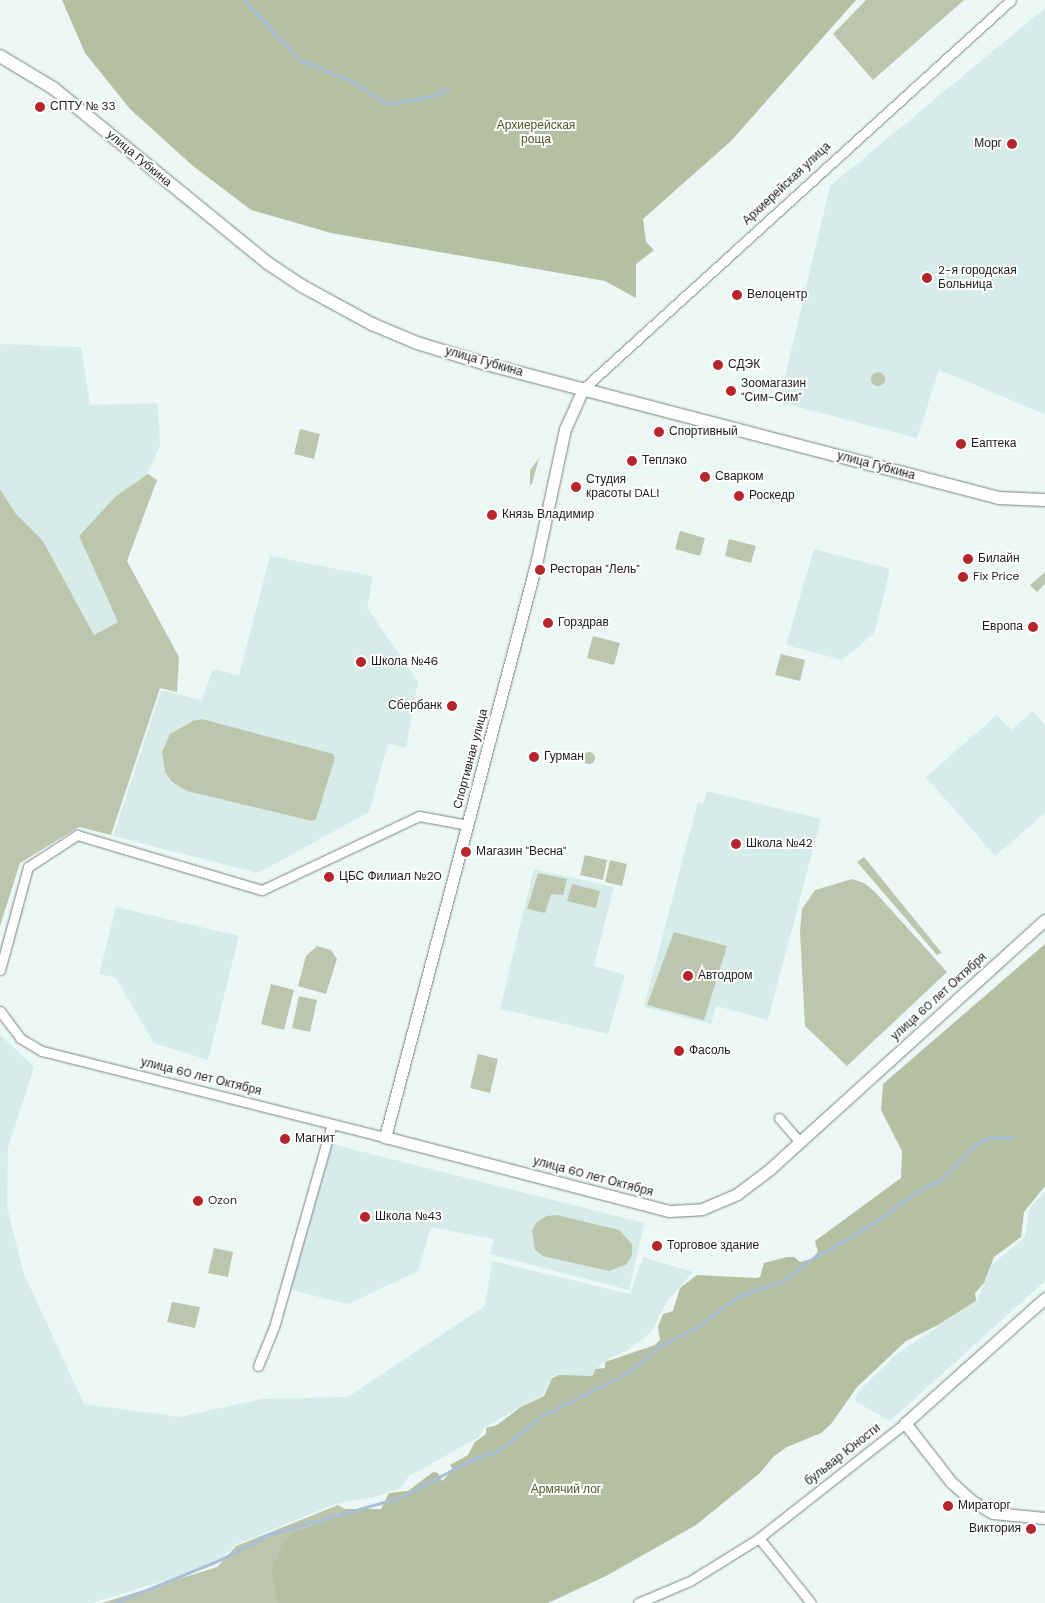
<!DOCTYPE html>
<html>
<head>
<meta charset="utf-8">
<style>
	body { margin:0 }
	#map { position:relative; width:1045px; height:1603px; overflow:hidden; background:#ebf8f6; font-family:"DM Sans",sans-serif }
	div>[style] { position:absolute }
	.built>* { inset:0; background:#d6ece9 }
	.green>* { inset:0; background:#bdc6ac }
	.round { border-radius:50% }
	.forest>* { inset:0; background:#b5bfa1 }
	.stream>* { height:2.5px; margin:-1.25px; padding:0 1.25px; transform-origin:1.25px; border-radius:1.25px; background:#a9bfd8 }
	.roads { filter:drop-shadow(0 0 1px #788382) drop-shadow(0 0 1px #788382) }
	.minor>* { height:9px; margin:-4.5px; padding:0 4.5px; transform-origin:4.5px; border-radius:4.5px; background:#fff }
	.tertiary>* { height:11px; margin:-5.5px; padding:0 5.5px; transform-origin:5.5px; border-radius:5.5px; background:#fff }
	.secondary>* { height:12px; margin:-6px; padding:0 6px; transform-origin:6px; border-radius:6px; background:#fff }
	.dots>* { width:14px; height:14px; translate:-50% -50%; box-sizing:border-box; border:2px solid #fff; border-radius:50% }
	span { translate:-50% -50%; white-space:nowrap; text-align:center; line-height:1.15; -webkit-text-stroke:4px #fff; paint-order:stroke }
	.poi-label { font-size:12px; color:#191d1c }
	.left { translate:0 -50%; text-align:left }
	.right { translate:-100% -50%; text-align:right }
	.park-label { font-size:12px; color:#4b5828 }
	.street-label { font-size:12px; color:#191d1c }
</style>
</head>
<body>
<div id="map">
	<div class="built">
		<i style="clip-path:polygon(1045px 8px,1045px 414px,939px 370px,917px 438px,779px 402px,830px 186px)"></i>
		<i style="clip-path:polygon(0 344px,81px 347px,90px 405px,158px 403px,160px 445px,148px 474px,116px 496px,79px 536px,118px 622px,94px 635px,43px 541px,16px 514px,0 489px)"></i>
		<i style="clip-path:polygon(814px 549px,890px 569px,874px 634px,842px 660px,786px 645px)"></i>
		<i style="clip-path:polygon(270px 556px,373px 576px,367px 608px,418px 681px,406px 748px,388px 744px,369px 812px,258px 873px,113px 836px,161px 690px,202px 700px,213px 669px,239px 675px)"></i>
		<i style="clip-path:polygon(1033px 711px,1045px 725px,1045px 813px,995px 856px,926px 777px,997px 715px,1011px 730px)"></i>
		<i style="clip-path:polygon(707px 791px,821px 819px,768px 1020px,716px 1006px,711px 1024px,644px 1007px,698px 802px,703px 803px)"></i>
		<i style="clip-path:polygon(534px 869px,614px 887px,594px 966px,625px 975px,608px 1034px,500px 1009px)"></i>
		<i style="clip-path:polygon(116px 907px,239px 936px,208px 1060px,154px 1043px,116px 978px,99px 974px)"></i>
		<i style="clip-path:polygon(0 1035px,34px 1067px,8px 1148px,7px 1207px,24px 1274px,84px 1404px,180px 1417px,262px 1399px,348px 1397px,485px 1306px,492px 1261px,630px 1294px,643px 1257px,693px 1272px,665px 1304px,652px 1331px,628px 1350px,603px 1362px,591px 1376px,552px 1376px,543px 1395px,484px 1428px,479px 1437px,409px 1476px,400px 1488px,375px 1497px,335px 1504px,235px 1545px,216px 1565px,92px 1603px,0 1603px)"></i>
		<i style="clip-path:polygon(332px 1144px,644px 1223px,629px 1290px,490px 1254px,494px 1239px,431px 1227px,418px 1271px,348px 1304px,290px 1290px)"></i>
		<i style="clip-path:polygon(1045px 1191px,1045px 1281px,890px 1421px,855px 1401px,859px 1391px,899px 1352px,977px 1301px,992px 1265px,1025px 1237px,1029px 1209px)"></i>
	</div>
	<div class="green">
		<i style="clip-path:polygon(866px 0,964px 0,873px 80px,833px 34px)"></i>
		<i class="round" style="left:871px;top:372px;width:14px;height:14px"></i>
		<i style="clip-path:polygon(300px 429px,320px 434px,314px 459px,294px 454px)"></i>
		<i style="clip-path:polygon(539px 458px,532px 484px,530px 485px,530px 470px)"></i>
		<i style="clip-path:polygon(148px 474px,157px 480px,127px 561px,179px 657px,177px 692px,160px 688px,111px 835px,79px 827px,20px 863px,0 926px,0 489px,16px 514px,43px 541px,94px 635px,118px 622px,79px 536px,116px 496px)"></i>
		<i style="clip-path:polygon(680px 531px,705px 538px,700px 556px,675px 549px)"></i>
		<i style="clip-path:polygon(729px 539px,756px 546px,751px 563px,725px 556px)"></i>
		<i style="clip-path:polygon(1045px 572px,1045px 584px,1037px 592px,1030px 585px)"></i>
		<i style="clip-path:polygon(593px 636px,620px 643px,614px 665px,587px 658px)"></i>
		<i style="clip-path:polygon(781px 654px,805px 660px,800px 681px,775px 675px)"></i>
		<i style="clip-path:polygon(202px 719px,333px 754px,335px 758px,316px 819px,312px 821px,187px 791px,172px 782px,165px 772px,162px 752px,170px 734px,193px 721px)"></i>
		<i class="round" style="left:583px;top:752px;width:12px;height:12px"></i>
		<i style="clip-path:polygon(585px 855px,607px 860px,603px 880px,580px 875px)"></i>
		<i style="clip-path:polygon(864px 857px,941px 952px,941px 953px,937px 955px,857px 862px)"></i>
		<i style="clip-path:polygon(610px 860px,627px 864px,622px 886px,605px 882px)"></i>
		<i style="clip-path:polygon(538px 873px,567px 879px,563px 895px,551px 894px,545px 913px,527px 909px)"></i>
		<i style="clip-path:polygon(852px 879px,864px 883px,875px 892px,947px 972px,847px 1066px,805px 1026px,800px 931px,802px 909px,815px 890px)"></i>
		<i style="clip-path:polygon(572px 884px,600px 891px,596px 908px,567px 901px)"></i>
		<i style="clip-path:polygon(674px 932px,727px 946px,704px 1020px,647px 1005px)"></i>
		<i style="clip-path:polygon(317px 946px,331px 950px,337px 959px,326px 994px,298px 986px,306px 956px)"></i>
		<i style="clip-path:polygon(271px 984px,294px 990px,284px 1030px,261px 1024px)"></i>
		<i style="clip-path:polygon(299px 996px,317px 1000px,310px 1032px,292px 1028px)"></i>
		<i style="clip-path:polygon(478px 1054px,498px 1059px,490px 1093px,470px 1088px)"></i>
		<i style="clip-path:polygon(557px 1215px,619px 1230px,632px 1244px,632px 1255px,627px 1264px,609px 1271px,543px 1256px,535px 1250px,532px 1231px,537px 1222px,547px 1216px)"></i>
		<i style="clip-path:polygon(214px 1248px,233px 1252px,228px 1277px,208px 1273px)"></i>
		<i style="clip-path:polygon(172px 1302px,200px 1307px,195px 1328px,167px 1322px)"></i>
		<i style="clip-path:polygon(338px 1505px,345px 1509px,328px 1520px,297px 1530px,273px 1568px,277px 1603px,102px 1603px,217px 1567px,236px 1546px)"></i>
	</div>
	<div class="forest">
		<i style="clip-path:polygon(62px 0,856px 0,731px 141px,643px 219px,646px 242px,654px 250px,636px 264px,636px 298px,605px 281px,331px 233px,251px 210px,193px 166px,130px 109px,85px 53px)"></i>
		<i style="clip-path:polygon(1045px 944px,1045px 1186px,1024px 1212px,1021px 1237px,994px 1257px,984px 1283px,975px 1293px,976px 1301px,938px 1325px,906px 1341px,857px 1387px,831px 1424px,821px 1433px,787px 1447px,774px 1456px,760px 1473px,696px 1525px,606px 1576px,548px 1603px,277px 1603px,272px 1568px,283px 1543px,297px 1530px,328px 1520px,345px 1509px,381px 1509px,389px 1493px,408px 1491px,433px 1472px,438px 1473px,442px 1481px,453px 1470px,450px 1465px,468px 1455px,475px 1442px,486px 1434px,486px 1428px,497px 1425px,521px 1407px,544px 1396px,552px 1378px,559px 1375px,592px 1376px,596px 1369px,605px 1368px,605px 1362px,655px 1345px,660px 1340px,658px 1327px,663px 1314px,673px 1311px,680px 1288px,697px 1275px,756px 1278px,760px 1277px,764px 1263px,787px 1257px,794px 1257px,800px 1262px,811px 1259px,818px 1252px,815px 1241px,901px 1178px,902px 1151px,881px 1110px,883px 1084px)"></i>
	</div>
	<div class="stream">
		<i style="left:244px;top:0;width:82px;rotate:47deg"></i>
		<i style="left:300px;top:60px;width:58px;rotate:22.2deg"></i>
		<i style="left:354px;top:82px;width:40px;rotate:32.9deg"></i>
		<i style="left:388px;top:104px;width:42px;rotate:-9.7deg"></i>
		<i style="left:429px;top:97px;width:21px;rotate:-23deg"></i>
		<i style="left:115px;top:1603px;width:116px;rotate:-22.4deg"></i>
		<i style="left:222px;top:1559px;width:51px;rotate:-28.1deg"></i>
		<i style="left:267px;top:1535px;width:137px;rotate:-15.7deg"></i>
		<i style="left:399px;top:1498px;width:88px;rotate:-27.7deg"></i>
		<i style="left:477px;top:1457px;width:21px;rotate:-14deg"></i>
		<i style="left:497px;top:1452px;width:55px;rotate:-39.1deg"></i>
		<i style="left:540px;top:1417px;width:97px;rotate:-26.8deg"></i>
		<i style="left:627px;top:1373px;width:43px;rotate:-39.3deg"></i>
		<i style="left:660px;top:1346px;width:38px;rotate:-27deg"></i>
		<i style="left:694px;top:1329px;width:56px;rotate:-36.3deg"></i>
		<i style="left:739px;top:1296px;width:50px;rotate:-19.9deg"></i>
		<i style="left:786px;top:1279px;width:31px;rotate:-38deg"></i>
		<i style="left:810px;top:1260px;width:67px;rotate:-29.6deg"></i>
		<i style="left:868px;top:1227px;width:65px;rotate:-35.6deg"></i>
		<i style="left:921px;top:1189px;width:22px;rotate:-24deg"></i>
		<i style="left:941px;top:1180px;width:47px;rotate:-45.9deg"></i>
		<i style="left:974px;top:1146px;width:16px;rotate:-30deg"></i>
		<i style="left:988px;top:1138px;width:25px;rotate:-2deg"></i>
	</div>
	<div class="roads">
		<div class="minor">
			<i style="left:583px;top:389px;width:578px;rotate:-42.27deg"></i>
			<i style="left:0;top:970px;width:107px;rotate:-74.8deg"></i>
			<i style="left:28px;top:867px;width:59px;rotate:-33.1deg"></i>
			<i style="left:77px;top:835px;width:193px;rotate:16.6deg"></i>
			<i style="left:262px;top:890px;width:174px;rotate:-25.2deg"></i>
			<i style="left:419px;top:816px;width:50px;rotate:10.4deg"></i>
			<i style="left:0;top:1011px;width:34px;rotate:53deg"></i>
			<i style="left:20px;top:1038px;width:26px;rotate:31deg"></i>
			<i style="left:42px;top:1051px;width:354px;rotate:14.1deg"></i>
			<i style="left:779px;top:1118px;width:32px;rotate:49deg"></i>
			<i style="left:258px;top:1366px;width:42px;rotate:-67.7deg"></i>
			<i style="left:274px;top:1327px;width:211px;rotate:-74.1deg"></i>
			<i style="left:759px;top:1538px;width:83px;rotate:51.3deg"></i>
			<i style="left:638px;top:1603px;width:56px;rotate:-22.9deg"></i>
			<i style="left:690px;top:1581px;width:81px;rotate:-31.9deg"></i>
			<i style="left:759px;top:1538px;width:186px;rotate:-38.2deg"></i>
		</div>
		<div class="tertiary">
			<i style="left:583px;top:389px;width:44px;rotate:114.2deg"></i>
			<i style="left:565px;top:429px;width:138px;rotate:102.1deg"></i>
			<i style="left:536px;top:564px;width:593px;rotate:104.76deg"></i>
			<i style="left:385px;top:1137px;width:293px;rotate:14.6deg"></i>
			<i style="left:669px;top:1211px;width:33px;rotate:-3deg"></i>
			<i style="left:702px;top:1209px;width:38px;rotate:-23deg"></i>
			<i style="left:737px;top:1194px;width:41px;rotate:-37.1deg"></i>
			<i style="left:770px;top:1169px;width:371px;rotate:-42.2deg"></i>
			<i style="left:1045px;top:1298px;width:188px;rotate:138.2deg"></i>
			<i style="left:905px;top:1423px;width:75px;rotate:52.1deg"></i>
			<i style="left:951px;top:1482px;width:28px;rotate:42deg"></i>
			<i style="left:972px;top:1501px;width:24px;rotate:30deg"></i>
			<i style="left:993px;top:1513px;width:52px;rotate:5.5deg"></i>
		</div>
		<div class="secondary">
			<i style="left:0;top:56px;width:62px;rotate:31.1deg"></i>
			<i style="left:53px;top:88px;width:275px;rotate:39.2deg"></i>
			<i style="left:266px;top:262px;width:43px;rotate:33.7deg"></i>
			<i style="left:302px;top:286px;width:80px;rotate:28.5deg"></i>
			<i style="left:372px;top:324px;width:49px;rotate:22.9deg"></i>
			<i style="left:417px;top:343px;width:72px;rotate:16.9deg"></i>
			<i style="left:486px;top:364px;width:530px;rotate:14.64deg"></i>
			<i style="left:999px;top:498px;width:46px;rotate:2.5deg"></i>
		</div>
	</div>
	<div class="dots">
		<i style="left:40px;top:107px;background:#b52529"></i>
		<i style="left:1012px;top:144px;background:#b52529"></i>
		<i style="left:927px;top:278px;background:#b52529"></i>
		<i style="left:737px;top:295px;background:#b52529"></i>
		<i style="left:718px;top:365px;background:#b52529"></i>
		<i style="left:731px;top:391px;background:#b52529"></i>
		<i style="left:659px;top:432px;background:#b52529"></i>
		<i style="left:961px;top:444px;background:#b52529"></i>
		<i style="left:632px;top:461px;background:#b52529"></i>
		<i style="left:705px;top:477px;background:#b52529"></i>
		<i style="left:576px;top:487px;background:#b52529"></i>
		<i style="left:739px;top:496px;background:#b52529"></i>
		<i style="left:492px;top:515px;background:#b52529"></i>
		<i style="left:968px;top:559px;background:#b52529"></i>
		<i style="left:540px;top:570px;background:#b52529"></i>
		<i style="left:963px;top:577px;background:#b52529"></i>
		<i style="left:548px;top:623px;background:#b52529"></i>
		<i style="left:1033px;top:627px;background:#b52529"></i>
		<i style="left:361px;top:662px;background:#b52529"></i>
		<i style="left:452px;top:706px;background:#b52529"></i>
		<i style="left:534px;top:757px;background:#b52529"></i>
		<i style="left:736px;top:844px;background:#b52529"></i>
		<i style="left:466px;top:852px;background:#b52529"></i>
		<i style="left:329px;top:877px;background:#b52529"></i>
		<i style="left:688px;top:976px;background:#b52529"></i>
		<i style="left:679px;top:1051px;background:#b52529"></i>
		<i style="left:285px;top:1139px;background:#b52529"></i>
		<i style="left:198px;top:1201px;background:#b52529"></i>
		<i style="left:365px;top:1217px;background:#b52529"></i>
		<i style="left:657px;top:1246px;background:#b52529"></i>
		<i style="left:948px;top:1506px;background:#b52529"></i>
		<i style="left:1031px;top:1529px;background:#b52529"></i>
	</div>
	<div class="poi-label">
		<span class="left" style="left:50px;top:107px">СПТУ № 33</span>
		<span class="right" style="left:1002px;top:144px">Морг</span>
		<span class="left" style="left:938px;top:278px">2-я городская<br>Больница</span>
		<span class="left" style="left:747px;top:295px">Велоцентр</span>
		<span class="left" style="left:728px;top:365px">СДЭК</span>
		<span class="left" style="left:741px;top:391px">Зоомагазин<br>"Сим-Сим"</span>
		<span class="left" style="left:669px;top:432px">Спортивный</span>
		<span class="left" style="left:971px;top:444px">Еаптека</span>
		<span class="left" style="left:642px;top:461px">Теплэко</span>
		<span class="left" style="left:715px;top:477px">Сварком</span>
		<span class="left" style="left:586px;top:487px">Студия<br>красоты DALI</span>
		<span class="left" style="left:749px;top:496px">Роскедр</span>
		<span class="left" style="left:502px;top:515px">Князь Владимир</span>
		<span class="left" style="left:978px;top:559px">Билайн</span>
		<span class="left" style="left:550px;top:570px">Ресторан "Лель"</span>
		<span class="left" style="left:973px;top:577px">Fix Price</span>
		<span class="left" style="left:558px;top:623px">Горздрав</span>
		<span class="right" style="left:1023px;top:627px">Европа</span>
		<span class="left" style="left:371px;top:662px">Школа №46</span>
		<span class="right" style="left:442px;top:706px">Сбербанк</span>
		<span class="left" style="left:544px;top:757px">Гурман</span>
		<span class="left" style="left:746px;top:844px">Школа №42</span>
		<span class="left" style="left:476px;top:852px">Магазин "Весна"</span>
		<span class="left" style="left:339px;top:877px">ЦБС Филиал №20</span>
		<span class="left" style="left:698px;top:976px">Автодром</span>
		<span class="left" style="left:689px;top:1051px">Фасоль</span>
		<span class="left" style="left:295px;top:1139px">Магнит</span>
		<span class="left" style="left:208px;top:1201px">Ozon</span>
		<span class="left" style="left:375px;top:1217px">Школа №43</span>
		<span class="left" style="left:667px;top:1246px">Торговое здание</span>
		<span class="left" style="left:958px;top:1506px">Мираторг</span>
		<span class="right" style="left:1021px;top:1529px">Виктория</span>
	</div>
	<div class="park-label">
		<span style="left:536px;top:133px">Архиерейская<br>роща</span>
		<span style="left:566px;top:1490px">Армячий лог</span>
	</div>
	<div class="street-label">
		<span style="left:139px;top:159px;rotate:40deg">улица Губкина</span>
		<span style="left:787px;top:184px;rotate:-43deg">Архиерейская улица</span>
		<span style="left:484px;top:362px;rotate:16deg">улица Губкина</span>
		<span style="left:876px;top:466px;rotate:15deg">улица Губкина</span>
		<span style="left:471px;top:759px;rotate:-75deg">Спортивная улица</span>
		<span style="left:939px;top:997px;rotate:-42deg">улица 60 лет Октября</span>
		<span style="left:201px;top:1077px;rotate:14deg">улица 60 лет Октября</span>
		<span style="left:593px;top:1177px;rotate:15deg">улица 60 лет Октября</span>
		<span style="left:843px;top:1455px;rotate:-38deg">бульвар Юности</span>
	</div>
</div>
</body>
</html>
